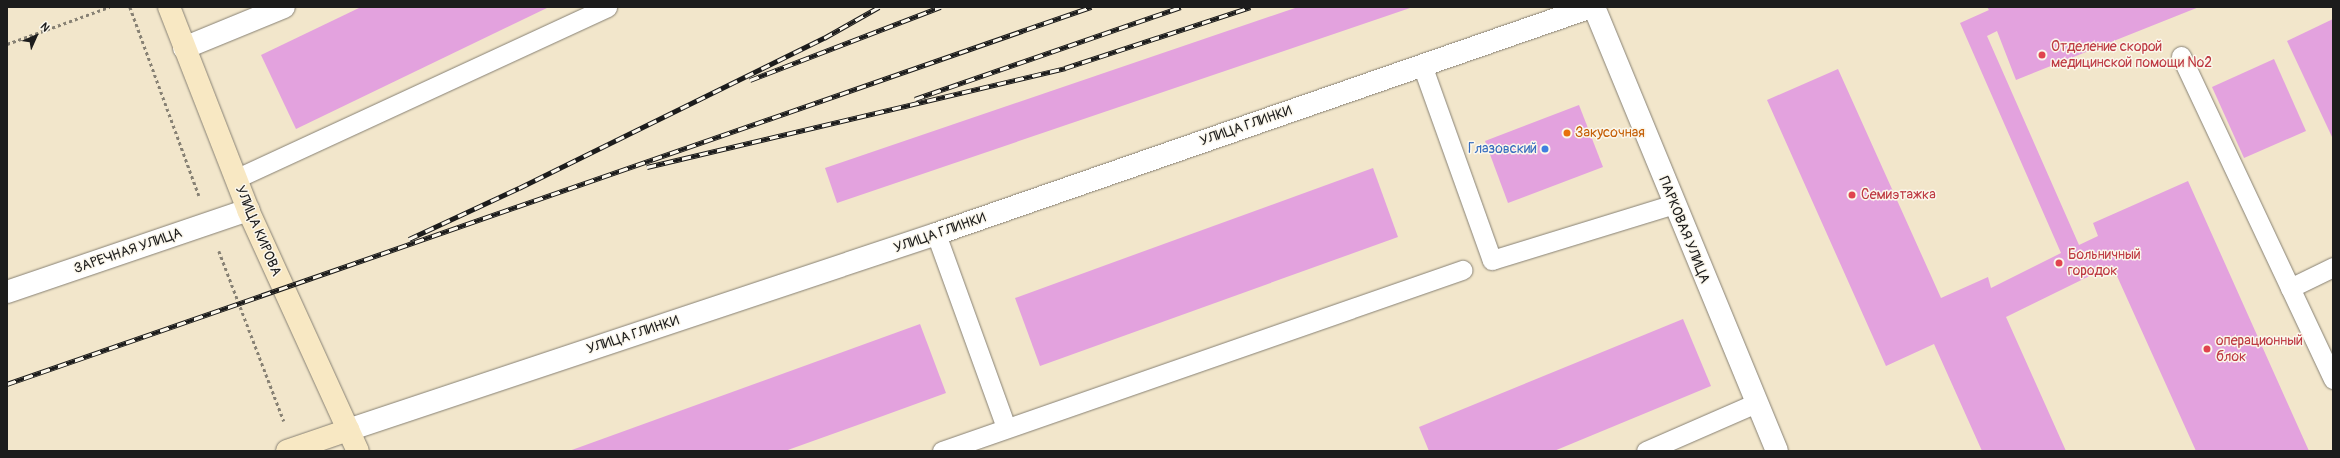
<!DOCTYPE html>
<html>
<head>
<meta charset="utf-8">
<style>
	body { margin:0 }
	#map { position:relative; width:2340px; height:458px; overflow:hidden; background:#f2e6cb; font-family:Pangolin,sans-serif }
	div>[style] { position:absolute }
	.building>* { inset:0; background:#e3a2de }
	.path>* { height:2.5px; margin-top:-1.25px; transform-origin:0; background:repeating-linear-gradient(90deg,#878174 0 3px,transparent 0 6px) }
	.roads { filter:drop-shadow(0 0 1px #878174) drop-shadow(0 0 1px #878174) }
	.service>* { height:19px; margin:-9.5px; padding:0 9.5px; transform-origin:9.5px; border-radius:9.5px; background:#fff }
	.minor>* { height:22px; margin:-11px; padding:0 11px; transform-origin:11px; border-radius:11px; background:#fff }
	.tertiary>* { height:22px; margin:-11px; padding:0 11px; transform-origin:11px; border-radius:11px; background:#fff }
	.secondary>* { height:22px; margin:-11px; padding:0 11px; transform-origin:11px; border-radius:11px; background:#f8e8c3 }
	.rail>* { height:4.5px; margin-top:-2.25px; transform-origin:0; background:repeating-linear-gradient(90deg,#fbf7ec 0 9px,#1c1c1c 0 18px); box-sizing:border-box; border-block:1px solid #1c1c1c }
	.dots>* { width:11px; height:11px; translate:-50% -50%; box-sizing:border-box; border:2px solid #fbf7ec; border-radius:50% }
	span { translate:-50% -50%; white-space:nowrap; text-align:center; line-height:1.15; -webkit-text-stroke:3px #fbf7ec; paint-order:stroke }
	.health-label { font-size:14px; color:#be3a42 }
	.left { translate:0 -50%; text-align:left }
	.street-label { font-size:14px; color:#1c1c1c }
	.food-label { font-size:14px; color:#c56008 }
	.shop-label { font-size:14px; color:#366cbe }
	.right { translate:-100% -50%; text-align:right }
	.frame { position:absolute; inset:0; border:8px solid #1c1c1c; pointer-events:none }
	.north { position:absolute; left:16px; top:16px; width:40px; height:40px; -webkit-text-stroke:3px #fbf7ec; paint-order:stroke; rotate:45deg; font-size:11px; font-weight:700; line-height:16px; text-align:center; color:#1c1c1c }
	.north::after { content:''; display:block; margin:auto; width:14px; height:18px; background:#1c1c1c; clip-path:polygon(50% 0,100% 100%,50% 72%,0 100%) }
</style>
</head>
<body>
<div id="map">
	<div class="building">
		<i style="clip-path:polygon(361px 7px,549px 7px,296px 129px,261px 55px)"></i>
		<i style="clip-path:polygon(1298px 7px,1413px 7px,837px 203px,825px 168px)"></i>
		<i style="clip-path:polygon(1987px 7px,2199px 7px,2016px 80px,1997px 31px,1987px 36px,2079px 245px,2098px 236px,2093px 223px,2188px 181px,2309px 451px,2196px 451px,2112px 265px,2006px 317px,2066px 451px,1982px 451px,1934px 344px,1886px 366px,1767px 100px,1838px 69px,1941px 298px,1988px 277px,1991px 288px,2061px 253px,1960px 23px,1989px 10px)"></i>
		<i style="clip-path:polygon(2333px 19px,2333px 139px,2287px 41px)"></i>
		<i style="clip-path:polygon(2274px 59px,2306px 131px,2244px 158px,2212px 87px)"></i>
		<i style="clip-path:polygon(1579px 105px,1603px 167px,1508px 203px,1485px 141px)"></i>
		<i style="clip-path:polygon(1373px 168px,1398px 237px,1040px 366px,1015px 298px)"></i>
		<i style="clip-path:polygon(1683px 319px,1711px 386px,1554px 451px,1429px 451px,1419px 427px)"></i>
		<i style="clip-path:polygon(920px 324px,946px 393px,880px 417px,785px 451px,569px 451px)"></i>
	</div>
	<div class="path">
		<i style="left:130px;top:7px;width:201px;rotate:69.9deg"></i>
		<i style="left:7px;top:44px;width:109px;rotate:-19.9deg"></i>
		<i style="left:219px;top:251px;width:182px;rotate:69.1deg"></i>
	</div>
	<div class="roads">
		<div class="service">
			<i style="left:2181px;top:56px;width:357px;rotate:64.8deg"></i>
			<i style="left:1422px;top:65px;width:207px;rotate:70.3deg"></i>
			<i style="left:1492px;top:260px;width:190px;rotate:-17.1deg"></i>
			<i style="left:235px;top:179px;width:410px;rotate:-24.8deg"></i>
			<i style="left:936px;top:234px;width:205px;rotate:70.1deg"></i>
			<i style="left:2290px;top:288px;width:48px;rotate:-26deg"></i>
			<i style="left:942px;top:451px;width:551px;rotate:-19.19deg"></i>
			<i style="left:1646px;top:451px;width:120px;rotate:-23.6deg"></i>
		</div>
		<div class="minor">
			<i style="left:1594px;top:7px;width:480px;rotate:67.6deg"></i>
			<i style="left:184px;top:48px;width:108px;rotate:-22.3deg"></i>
			<i style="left:7px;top:292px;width:255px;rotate:-18.8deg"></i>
		</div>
		<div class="tertiary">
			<i style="left:348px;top:430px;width:620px;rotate:-18.43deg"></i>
			<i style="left:936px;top:234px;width:693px;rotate:-19.11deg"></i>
		</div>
		<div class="secondary">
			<i style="left:169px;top:7px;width:218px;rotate:68.7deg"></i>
			<i style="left:248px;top:210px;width:265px;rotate:65.5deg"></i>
			<i style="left:287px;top:451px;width:65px;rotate:-19deg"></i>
		</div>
	</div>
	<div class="rail">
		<i style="left:750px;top:80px;width:204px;rotate:-21deg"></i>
		<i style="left:915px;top:99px;width:281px;rotate:-19.1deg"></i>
		<i style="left:647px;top:167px;width:430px;rotate:-13.3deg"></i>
		<i style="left:1065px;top:68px;width:195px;rotate:-18.2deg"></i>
		<i style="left:409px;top:239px;width:121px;rotate:-24.9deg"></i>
		<i style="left:519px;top:188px;width:340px;rotate:-26.2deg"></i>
		<i style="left:824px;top:38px;width:63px;rotate:-29.4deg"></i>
		<i style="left:7px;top:384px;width:1148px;rotate:-19.18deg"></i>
	</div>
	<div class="dots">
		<i style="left:2042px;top:55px;background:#e0444e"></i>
		<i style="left:1567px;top:133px;background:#e8710a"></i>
		<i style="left:1545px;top:149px;background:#3f7fe0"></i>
		<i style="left:1852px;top:195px;background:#e0444e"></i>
		<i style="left:2059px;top:263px;background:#e0444e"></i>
		<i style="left:2207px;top:349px;background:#e0444e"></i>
	</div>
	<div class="health-label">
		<span class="left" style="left:2051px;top:55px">Отделение скорой<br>медицинской помощи №2</span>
		<span class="left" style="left:1861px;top:195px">Семиэтажка</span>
		<span class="left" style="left:2068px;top:263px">Больничный<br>городок</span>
		<span class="left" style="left:2216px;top:349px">операционный<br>блок</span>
	</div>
	<div class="street-label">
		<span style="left:1246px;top:126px;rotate:-19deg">УЛИЦА ГЛИНКИ</span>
		<span style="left:1684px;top:230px;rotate:68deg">ПАРКОВАЯ УЛИЦА</span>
		<span style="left:258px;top:231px;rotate:67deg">УЛИЦА КИРОВА</span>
		<span style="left:940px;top:233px;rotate:-19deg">УЛИЦА ГЛИНКИ</span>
		<span style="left:128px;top:251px;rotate:-19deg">ЗАРЕЧНАЯ УЛИЦА</span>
		<span style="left:633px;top:335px;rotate:-18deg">УЛИЦА ГЛИНКИ</span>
	</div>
	<div class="food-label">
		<span class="left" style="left:1575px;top:133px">Закусочная</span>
	</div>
	<div class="shop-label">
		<span class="right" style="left:1537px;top:149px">Глазовский</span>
	</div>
	<div class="frame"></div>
	<div class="north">N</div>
</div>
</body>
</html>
